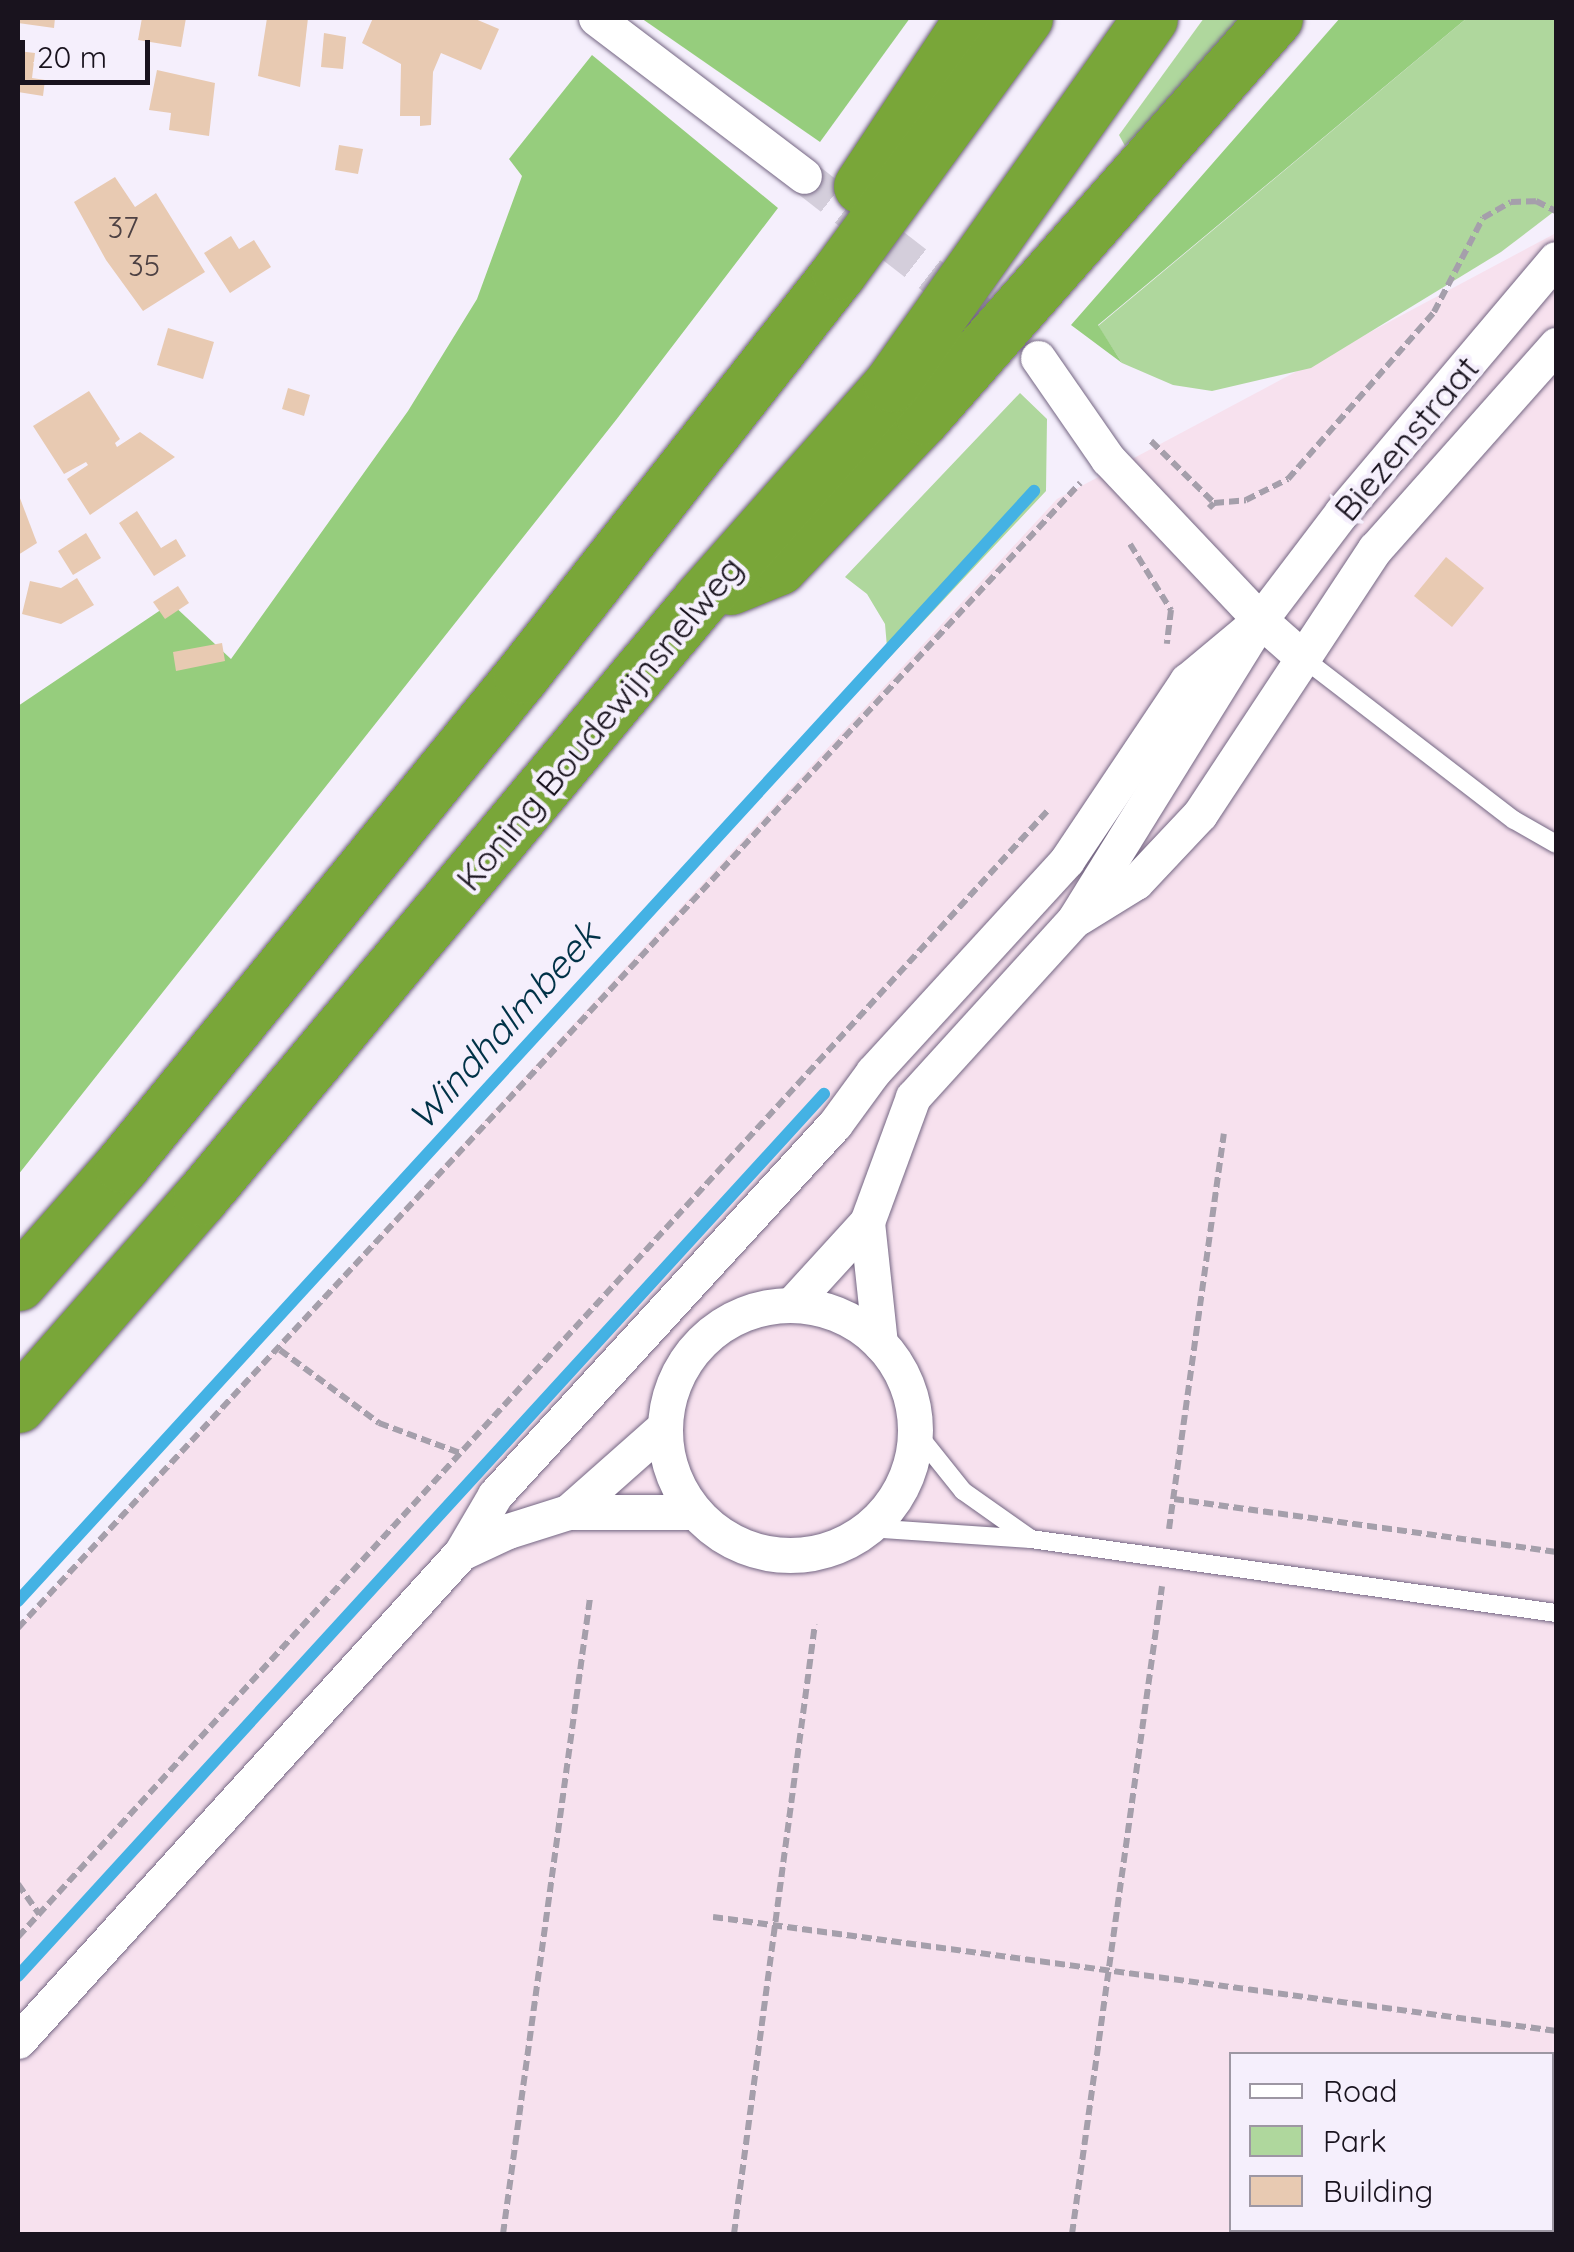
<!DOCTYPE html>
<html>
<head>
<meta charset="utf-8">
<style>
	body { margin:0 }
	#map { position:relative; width:1574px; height:2252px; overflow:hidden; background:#f5effc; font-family:Quicksand,sans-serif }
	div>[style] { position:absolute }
	.commercial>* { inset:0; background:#f7e1ee }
	.green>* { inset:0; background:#afd79d }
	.forest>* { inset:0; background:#96cd7d }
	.stream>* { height:12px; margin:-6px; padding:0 6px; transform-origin:6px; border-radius:6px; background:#44b2e4 }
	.building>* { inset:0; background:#e8cab2 }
	.street-tunnel>* { height:35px; margin-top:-17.5px; transform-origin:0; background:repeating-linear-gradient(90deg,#d4cedb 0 35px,transparent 0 53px) }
	.path>* { height:6px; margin-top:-3px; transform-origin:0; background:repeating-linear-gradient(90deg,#a59fab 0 10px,transparent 0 15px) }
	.roads { filter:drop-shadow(0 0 2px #746683) drop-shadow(0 0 2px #746683) }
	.lane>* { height:18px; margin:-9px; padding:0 9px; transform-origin:9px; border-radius:9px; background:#fff }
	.street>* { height:35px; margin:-17.5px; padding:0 17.5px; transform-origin:17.5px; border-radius:17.5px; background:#fff }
	.street>.ring { margin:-17.5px; padding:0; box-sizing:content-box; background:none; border:35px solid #fff; border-radius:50% }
	.highway>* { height:55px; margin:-27.5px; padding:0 27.5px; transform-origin:27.5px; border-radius:27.5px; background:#79a639 }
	span { translate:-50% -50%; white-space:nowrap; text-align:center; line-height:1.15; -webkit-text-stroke:9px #f5effc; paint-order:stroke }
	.number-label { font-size:30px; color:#4d4143 }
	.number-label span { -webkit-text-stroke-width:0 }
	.street-label { font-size:35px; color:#19131e }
	.water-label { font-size:38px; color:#003247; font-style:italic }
	.frame { position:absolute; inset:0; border:20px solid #19131e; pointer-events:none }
	.legend { position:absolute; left:1229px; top:2052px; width:325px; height:180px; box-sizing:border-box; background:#f5effc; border:2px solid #9d97a3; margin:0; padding:12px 18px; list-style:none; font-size:30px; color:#19131e }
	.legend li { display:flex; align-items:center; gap:20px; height:50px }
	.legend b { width:50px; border:2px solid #9d97a3 }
	.scale { position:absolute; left:20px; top:40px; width:130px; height:45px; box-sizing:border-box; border:5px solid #19131e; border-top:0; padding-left:12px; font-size:30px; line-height:35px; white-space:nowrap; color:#19131e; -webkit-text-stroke:8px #f5effc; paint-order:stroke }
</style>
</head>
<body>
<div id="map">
	<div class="commercial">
		<i style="clip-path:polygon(evenodd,1556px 233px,1556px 2234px,18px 2234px,18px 1627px,1057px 499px,1556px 233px,1232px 2054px,1552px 2054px,1552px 2230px,1232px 2230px,1232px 2054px)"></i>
	</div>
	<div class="green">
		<i style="clip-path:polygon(1204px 18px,1254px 18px,1125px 146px,1119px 135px)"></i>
		<i style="clip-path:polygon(1467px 18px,1556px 18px,1556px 210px,1501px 252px,1311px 368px,1212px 391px,1173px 385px,1122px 363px,1098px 326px)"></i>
		<i style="clip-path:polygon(1020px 393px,1047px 419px,1046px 491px,888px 659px,885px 624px,867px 594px,845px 577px)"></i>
	</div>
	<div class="forest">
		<i style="clip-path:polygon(641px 18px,910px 18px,820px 142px)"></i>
		<i style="clip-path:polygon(1340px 18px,1467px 18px,1098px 325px,1122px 363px,1071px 325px)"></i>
		<i style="clip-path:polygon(592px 55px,778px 208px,616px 420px,18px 1175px,18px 706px,171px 603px,231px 659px,408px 411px,477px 299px,522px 176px,509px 159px)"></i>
	</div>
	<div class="stream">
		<i style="left:18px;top:1601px;width:1505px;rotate:-47.53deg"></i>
		<i style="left:18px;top:1976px;width:1195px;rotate:-47.58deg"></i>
	</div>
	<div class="building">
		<i style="clip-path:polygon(18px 18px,55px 18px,54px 28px,18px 23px)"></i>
		<i style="clip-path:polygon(142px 18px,186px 18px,181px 47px,138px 40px)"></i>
		<i style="clip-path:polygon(267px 18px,308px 18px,300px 87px,258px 76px)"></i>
		<i style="clip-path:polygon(373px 18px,473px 18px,499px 29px,481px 70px,441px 53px,433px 72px,431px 125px,420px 126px,420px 116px,400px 116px,401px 64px,362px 43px)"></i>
		<i style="clip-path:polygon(324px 33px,346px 37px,343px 69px,321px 67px)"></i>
		<i style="clip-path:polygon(18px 51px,35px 53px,32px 78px,45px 80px,43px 96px,18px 92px)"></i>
		<i style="clip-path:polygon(157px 70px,215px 83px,209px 136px,169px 130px,171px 113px,149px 110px)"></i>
		<i style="clip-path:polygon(339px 145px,363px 149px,358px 174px,335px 170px)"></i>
		<i style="clip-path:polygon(115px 177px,135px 207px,156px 193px,205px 272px,143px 311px,106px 260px,74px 202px)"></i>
		<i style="clip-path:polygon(231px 236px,239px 249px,254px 240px,271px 267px,230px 293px,204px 253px)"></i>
		<i style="clip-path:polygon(168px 328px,214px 342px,203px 379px,157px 365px)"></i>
		<i style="clip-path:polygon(288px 388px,310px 395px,304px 416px,282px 409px)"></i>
		<i style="clip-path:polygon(89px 391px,120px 439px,115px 443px,117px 447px,140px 432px,175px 457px,90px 515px,67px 479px,88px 465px,86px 462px,64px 474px,33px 426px)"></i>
		<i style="clip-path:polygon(18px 493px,37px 543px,18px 555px)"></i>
		<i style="clip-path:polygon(137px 511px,161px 548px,176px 539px,186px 556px,154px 576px,119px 523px)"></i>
		<i style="clip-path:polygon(86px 533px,101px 558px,73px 575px,58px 551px)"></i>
		<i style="clip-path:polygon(1446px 557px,1484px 588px,1452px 627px,1414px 596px)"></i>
		<i style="clip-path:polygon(77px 578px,94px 605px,61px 624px,22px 614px,30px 581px,61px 588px)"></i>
		<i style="clip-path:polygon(178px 586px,189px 603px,165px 619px,153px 602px)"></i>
		<i style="clip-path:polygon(222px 643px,225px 661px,176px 671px,173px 652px)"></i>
	</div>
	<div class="street-tunnel">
		<i style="left:804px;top:176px;width:269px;rotate:37.9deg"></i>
	</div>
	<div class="path">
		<i style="left:1151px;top:441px;width:88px;rotate:44.5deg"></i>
		<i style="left:1209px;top:508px;width:7px;rotate:-45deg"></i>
		<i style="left:1214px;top:503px;width:32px;rotate:-5deg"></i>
		<i style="left:1246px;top:500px;width:47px;rotate:-26.6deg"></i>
		<i style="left:1288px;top:479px;width:222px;rotate:-48.8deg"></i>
		<i style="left:1434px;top:312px;width:106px;rotate:-62.5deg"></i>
		<i style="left:1483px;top:218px;width:32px;rotate:-30deg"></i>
		<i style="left:1511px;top:202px;width:25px;rotate:-2deg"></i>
		<i style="left:1536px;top:201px;width:22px;rotate:27deg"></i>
		<i style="left:1130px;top:544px;width:78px;rotate:58.2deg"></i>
		<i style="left:1171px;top:610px;width:34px;rotate:97deg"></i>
		<i style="left:280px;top:1350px;width:123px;rotate:36.4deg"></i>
		<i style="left:379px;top:1423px;width:86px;rotate:20.3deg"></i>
		<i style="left:1174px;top:1499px;width:386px;rotate:7.9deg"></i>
		<i style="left:1169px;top:1529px;width:399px;rotate:-82.1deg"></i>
		<i style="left:18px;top:1628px;width:1562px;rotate:-47.15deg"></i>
		<i style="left:18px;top:1884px;width:37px;rotate:55deg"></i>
		<i style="left:713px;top:1917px;width:851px;rotate:7.7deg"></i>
		<i style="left:18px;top:1937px;width:1528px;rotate:-47.57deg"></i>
		<i style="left:503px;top:2234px;width:642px;rotate:-82.21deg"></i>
		<i style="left:734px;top:2234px;width:615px;rotate:-82.44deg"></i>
		<i style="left:1072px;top:2234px;width:654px;rotate:-82.09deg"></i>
	</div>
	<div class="roads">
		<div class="lane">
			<i style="left:1302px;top:657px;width:267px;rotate:37.6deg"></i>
			<i style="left:1514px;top:820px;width:48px;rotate:29.7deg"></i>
			<i style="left:915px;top:1431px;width:77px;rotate:51.3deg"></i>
			<i style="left:963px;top:1491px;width:83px;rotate:35.2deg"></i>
			<i style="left:868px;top:1528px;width:163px;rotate:3.9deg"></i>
			<i style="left:1031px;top:1539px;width:530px;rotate:8.02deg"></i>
		</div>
		<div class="street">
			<i style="left:596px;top:18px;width:261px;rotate:37.2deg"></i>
			<i style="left:1038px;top:358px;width:123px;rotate:55.3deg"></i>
			<i style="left:1108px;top:459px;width:221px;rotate:46.6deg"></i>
			<i style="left:1260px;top:620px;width:56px;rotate:41.4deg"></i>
			<i style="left:1079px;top:917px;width:67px;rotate:-31.6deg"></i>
			<i style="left:1136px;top:882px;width:93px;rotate:-46.7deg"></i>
			<i style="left:1200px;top:814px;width:318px;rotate:-56.6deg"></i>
			<i style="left:1375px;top:549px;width:273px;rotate:-48.4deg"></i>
			<i style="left:867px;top:1222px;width:122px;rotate:83.9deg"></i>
			<i style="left:792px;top:1304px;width:111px;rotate:-47.6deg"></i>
			<i style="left:867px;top:1222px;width:133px;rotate:-69.8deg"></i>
			<i style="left:913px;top:1097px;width:239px;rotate:-47.7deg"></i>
			<i style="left:1074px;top:920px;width:353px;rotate:-58.2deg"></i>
			<i style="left:1260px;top:620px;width:136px;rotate:-52.8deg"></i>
			<i style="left:1342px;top:512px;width:331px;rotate:-49.8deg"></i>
			<i class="ring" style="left:665px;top:1305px;width:215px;height:215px"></i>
			<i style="left:568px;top:1512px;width:128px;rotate:-41.5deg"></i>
			<i style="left:461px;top:1553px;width:52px;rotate:-25.1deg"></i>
			<i style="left:508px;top:1531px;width:63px;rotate:-17.6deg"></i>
			<i style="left:568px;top:1512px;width:127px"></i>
			<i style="left:18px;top:2041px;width:659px;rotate:-47.77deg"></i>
			<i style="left:461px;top:1553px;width:67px;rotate:-59.6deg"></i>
			<i style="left:495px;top:1495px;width:503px;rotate:-47.5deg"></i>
			<i style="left:835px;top:1124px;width:64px;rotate:-53.8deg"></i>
			<i style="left:873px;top:1072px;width:287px;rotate:-47.5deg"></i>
			<i style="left:1067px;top:860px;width:216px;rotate:-56.2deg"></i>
			<i style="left:1187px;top:681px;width:95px;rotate:-39.9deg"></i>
		</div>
		<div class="highway">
			<i style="left:861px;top:186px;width:201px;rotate:-56.5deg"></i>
			<i style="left:730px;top:587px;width:53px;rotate:-22.2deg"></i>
			<i style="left:779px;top:567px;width:208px;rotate:-46.2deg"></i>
			<i style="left:923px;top:417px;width:532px;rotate:-48.58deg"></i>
			<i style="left:18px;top:1283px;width:157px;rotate:-48.6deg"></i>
			<i style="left:122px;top:1165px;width:631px;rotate:-50.79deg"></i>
			<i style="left:521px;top:676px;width:514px;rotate:-51.79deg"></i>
			<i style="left:839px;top:272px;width:315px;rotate:-53.8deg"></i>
			<i style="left:18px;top:1405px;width:276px;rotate:-48.7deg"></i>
			<i style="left:200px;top:1198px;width:779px;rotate:-50.1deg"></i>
			<i style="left:700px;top:600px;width:288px;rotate:-48.5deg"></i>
			<i style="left:891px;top:384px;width:448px;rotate:-54.7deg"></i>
		</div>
	</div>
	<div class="number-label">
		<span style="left:123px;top:227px">37</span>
		<span style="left:144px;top:265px">35</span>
	</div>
	<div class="street-label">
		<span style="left:1406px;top:438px;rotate:-50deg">Biezenstraat</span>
		<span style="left:599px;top:723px;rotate:-50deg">Koning Boudewijnsnelweg</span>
	</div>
	<div class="water-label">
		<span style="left:504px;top:1026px;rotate:-48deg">Windhalmbeek</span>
	</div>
	<div class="frame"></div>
	<ul class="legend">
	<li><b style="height:12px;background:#fff"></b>Road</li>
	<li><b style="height:28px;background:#afd79d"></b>Park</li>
	<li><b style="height:28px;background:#e8cab2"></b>Building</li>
	</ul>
	<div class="scale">20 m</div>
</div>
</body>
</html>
